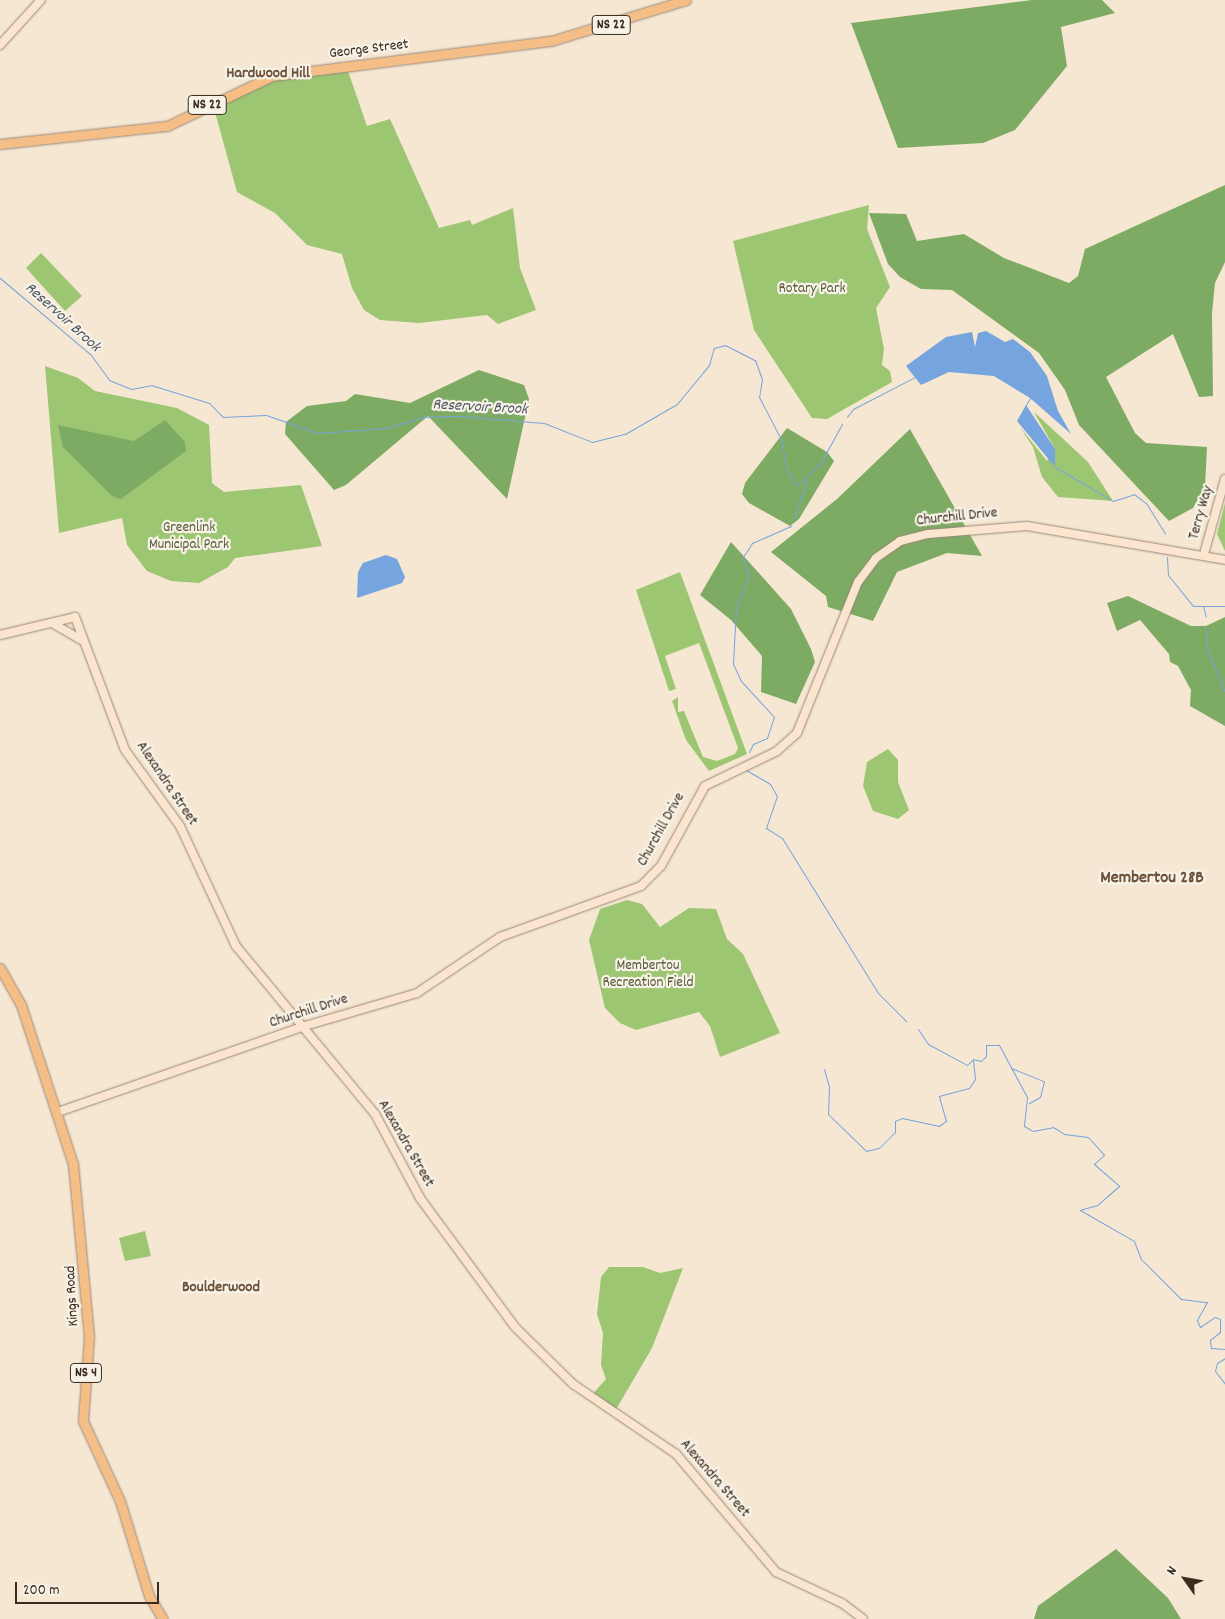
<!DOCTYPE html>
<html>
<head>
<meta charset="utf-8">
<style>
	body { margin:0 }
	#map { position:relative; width:1225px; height:1619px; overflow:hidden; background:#f6e7d3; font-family:Dekko,sans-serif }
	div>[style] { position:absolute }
	.green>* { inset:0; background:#9dc672 }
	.forest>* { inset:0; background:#7eab64 }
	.water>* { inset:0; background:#75a4de }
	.stream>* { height:1px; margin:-0.5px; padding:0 0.5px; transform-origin:0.5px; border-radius:0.5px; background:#75a4de }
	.roads { filter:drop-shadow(0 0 1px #988878) drop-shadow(0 0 1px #988878) }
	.secondary>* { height:8px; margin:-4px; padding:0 4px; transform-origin:4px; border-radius:4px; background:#fbe5cf }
	.primary>* { height:9px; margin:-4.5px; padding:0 4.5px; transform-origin:4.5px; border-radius:4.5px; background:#f6be87 }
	span { translate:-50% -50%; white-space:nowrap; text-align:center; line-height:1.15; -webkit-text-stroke:4.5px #f7f3e8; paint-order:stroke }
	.shield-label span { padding:1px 4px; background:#f7f3e8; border:1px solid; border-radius:4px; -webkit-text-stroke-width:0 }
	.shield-label { font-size:14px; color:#3b2a1e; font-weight:700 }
	.street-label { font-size:15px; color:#3b2a1e }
	.park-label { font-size:15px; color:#585937 }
	.neighbourhood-label { font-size:16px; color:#6e523c; font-weight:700 }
	.water-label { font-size:16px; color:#4f5561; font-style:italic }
	.quarter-label { font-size:18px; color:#6e523c; font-weight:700 }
	.north { position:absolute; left:1160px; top:1554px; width:50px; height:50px; -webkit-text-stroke:4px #f7f3e8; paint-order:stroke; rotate:302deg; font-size:14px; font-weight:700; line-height:20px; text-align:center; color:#3b2a1e }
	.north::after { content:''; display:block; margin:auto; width:18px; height:22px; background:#3b2a1e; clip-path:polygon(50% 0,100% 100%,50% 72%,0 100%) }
	.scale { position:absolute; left:15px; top:1582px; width:144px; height:22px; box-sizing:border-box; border:2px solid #3b2a1e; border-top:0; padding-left:6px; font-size:15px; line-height:18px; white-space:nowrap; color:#3b2a1e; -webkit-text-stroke:4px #f7f3e8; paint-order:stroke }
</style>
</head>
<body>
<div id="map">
	<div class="green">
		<i style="clip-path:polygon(348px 71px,367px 126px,390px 119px,439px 228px,470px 220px,472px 225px,513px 208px,520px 268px,536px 310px,498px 324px,487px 315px,419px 323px,380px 320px,364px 310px,352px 288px,342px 254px,307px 245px,275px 213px,237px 192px,213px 105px,264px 81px)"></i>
		<i style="clip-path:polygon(869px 205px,867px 229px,890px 287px,876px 308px,884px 349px,882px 365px,890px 371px,892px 382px,827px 419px,812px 418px,754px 330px,733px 241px)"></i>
		<i style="clip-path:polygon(41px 253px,82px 296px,65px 311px,26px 268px)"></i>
		<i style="clip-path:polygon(45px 366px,78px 378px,95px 391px,177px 408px,209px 425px,212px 483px,224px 492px,301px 485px,322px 546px,235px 558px,228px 567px,199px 583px,171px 581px,147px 571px,127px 545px,122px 518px,59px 533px)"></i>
		<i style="clip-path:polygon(1034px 412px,1088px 462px,1113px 501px,1058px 497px,1042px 477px,1033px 447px,1020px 427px,1047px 461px,1055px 449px)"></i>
		<i style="clip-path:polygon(1225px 503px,1225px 551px,1217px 534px)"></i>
		<i style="clip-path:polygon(680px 572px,747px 754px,709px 771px,686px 740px,672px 701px,678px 697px,678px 712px,684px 711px,703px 757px,717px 761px,735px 754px,738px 748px,699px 643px,665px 656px,676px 689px,669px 691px,636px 590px)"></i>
		<i style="clip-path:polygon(888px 749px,898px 760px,898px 782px,909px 810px,898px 819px,873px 811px,863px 786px,867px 762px)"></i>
		<i style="clip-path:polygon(627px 900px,642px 904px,660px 927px,689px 908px,716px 909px,727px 939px,743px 954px,780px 1033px,720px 1057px,710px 1026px,699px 1012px,636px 1030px,620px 1023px,605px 1008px,589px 940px,600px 909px)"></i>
		<i style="clip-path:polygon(145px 1231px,151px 1256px,125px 1261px,119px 1238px)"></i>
		<i style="clip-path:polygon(609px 1267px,643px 1267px,660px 1273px,683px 1268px,652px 1348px,615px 1411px,591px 1396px,606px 1379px,601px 1365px,603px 1333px,597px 1314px,601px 1277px)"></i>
	</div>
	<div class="forest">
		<i style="clip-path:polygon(1032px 0,1102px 0,1115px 13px,1061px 27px,1067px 66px,1015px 130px,983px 143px,898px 148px,851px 23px)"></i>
		<i style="clip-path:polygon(1225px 185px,1225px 262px,1215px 283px,1212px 313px,1213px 396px,1199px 397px,1173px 334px,1106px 377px,1135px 433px,1146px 443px,1207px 447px,1205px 487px,1193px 508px,1169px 521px,1079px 425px,1065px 390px,1039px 353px,952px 290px,921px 289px,900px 277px,888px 264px,869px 213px,906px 214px,917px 241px,964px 234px,1004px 258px,1069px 283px,1078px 276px,1085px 249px)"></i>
		<i style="clip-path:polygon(479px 370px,524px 385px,529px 399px,507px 499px,428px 416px,346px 485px,334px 490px,285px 434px,286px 422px,307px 406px,346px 401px,355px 394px,410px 403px)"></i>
		<i style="clip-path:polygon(165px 420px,185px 442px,186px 451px,121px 499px,112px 496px,63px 447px,58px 425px,134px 441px)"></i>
		<i style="clip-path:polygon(787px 428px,827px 452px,834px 461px,799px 519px,790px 526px,749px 503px,742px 494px,745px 483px)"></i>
		<i style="clip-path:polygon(910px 429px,982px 556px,947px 553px,897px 572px,873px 621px,828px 607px,826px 596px,771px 552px,837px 499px)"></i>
		<i style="clip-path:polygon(731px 542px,791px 609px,811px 649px,815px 662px,796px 704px,761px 692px,762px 656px,731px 620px,700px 595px)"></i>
		<i style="clip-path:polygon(1128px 596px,1191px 626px,1206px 626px,1225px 617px,1225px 726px,1190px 706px,1191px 690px,1178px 666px,1170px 662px,1169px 654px,1140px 620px,1117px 631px,1107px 603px)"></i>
		<i style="clip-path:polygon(1116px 1549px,1168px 1598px,1181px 1619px,1034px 1619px,1038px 1606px)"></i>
	</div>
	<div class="water">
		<i style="clip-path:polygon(986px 331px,1005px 342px,1013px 339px,1030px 352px,1047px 376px,1058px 411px,1071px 434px,1030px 398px,994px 376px,949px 372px,921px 385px,906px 366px,946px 337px,972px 332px,975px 347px,978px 333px)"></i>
		<i style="clip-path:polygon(1026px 405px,1055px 449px,1055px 467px,1017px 421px)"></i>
		<i style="clip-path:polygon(386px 555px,397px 559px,405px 577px,402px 583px,357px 598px,358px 572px,363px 563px)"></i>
	</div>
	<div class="stream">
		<i style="left:0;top:278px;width:119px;rotate:40.2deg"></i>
		<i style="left:91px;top:355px;width:31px;rotate:54deg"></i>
		<i style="left:109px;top:380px;width:24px;rotate:22deg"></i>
		<i style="left:131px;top:389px;width:20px;rotate:-11deg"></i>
		<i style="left:151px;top:385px;width:61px;rotate:17.2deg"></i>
		<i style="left:209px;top:403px;width:20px;rotate:45deg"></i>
		<i style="left:223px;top:417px;width:43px;rotate:-2.7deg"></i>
		<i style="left:266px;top:415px;width:55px;rotate:19.1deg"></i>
		<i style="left:318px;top:433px;width:69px;rotate:-4.1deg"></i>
		<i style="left:387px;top:428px;width:39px;rotate:-17deg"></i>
		<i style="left:424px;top:417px;width:36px;rotate:-2deg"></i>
		<i style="left:460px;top:416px;width:84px;rotate:4.8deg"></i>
		<i style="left:544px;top:423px;width:52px;rotate:21.6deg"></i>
		<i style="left:592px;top:442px;width:34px;rotate:-14deg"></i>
		<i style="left:625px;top:434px;width:60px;rotate:-30deg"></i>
		<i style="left:677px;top:404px;width:50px;rotate:-50.6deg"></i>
		<i style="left:709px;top:365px;width:18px;rotate:-74deg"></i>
		<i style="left:714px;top:348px;width:11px;rotate:-15deg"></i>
		<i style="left:725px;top:345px;width:34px;rotate:27deg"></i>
		<i style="left:755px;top:360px;width:20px;rotate:70deg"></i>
		<i style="left:762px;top:379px;width:18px;rotate:99deg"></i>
		<i style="left:759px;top:397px;width:47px;rotate:62.4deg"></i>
		<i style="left:781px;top:439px;width:32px;rotate:79deg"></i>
		<i style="left:787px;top:470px;width:19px;rotate:58deg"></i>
		<i style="left:797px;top:486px;width:32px;rotate:-44deg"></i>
		<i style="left:820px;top:464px;width:46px;rotate:-61.2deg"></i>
		<i style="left:1026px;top:405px;width:8px;rotate:-60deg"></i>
		<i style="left:847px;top:417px;width:10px;rotate:-53deg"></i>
		<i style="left:853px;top:409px;width:70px;rotate:-27.3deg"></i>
		<i style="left:1055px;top:467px;width:67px;rotate:30.4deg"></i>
		<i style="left:1113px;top:501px;width:22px;rotate:-18deg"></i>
		<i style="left:1134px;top:494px;width:15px;rotate:37deg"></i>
		<i style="left:1146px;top:503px;width:36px;rotate:58deg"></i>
		<i style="left:794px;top:518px;width:40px;rotate:-71.1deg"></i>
		<i style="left:1167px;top:557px;width:18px;rotate:87deg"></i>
		<i style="left:1168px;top:575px;width:40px;rotate:51deg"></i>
		<i style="left:1193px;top:606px;width:32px"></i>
		<i style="left:1203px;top:606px;width:11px;rotate:75deg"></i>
		<i style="left:1206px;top:627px;width:21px;rotate:87deg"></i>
		<i style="left:1207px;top:648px;width:48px;rotate:67.8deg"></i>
		<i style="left:749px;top:752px;width:9px;rotate:-63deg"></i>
		<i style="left:753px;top:744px;width:15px;rotate:-23deg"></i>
		<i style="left:767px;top:738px;width:22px;rotate:-72deg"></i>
		<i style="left:774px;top:717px;width:49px;rotate:-132.5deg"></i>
		<i style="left:741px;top:681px;width:19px;rotate:-115deg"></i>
		<i style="left:733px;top:664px;width:57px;rotate:-87deg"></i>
		<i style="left:736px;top:607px;width:33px;rotate:-67deg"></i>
		<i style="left:749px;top:577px;width:21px;rotate:-107deg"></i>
		<i style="left:743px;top:557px;width:17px;rotate:-57deg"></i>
		<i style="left:752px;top:543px;width:43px;rotate:-23.6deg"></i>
		<i style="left:746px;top:770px;width:28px;rotate:30deg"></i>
		<i style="left:770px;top:784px;width:14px;rotate:60deg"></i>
		<i style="left:777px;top:796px;width:34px;rotate:109deg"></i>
		<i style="left:766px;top:828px;width:19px;rotate:32deg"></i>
		<i style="left:782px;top:838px;width:182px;rotate:58.2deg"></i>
		<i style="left:878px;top:993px;width:40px;rotate:45deg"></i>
		<i style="left:918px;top:1029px;width:18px;rotate:56deg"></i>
		<i style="left:928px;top:1044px;width:44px;rotate:28.3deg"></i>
		<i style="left:967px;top:1065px;width:7px;rotate:-45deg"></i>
		<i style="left:973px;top:1059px;width:8px;rotate:14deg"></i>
		<i style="left:981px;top:1061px;width:7px;rotate:-45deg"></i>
		<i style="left:986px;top:1056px;width:11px;rotate:-90deg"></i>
		<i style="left:986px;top:1045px;width:13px"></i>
		<i style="left:999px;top:1045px;width:59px;rotate:61.7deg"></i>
		<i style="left:1027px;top:1097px;width:29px;rotate:96deg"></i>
		<i style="left:1024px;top:1126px;width:10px;rotate:29deg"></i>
		<i style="left:1033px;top:1131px;width:20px;rotate:-11deg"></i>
		<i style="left:1053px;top:1127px;width:13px;rotate:32deg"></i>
		<i style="left:1064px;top:1134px;width:24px;rotate:7deg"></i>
		<i style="left:1088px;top:1137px;width:24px;rotate:48deg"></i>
		<i style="left:1104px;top:1155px;width:13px;rotate:138deg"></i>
		<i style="left:1094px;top:1164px;width:33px;rotate:41deg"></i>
		<i style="left:1119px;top:1186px;width:29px;rotate:139deg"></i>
		<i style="left:1097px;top:1205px;width:18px;rotate:164deg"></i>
		<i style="left:1080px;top:1210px;width:62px;rotate:29.9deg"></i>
		<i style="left:1134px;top:1241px;width:19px;rotate:69deg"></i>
		<i style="left:1141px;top:1259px;width:57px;rotate:45deg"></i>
		<i style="left:1181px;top:1299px;width:26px;rotate:7deg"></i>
		<i style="left:1207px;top:1302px;width:21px;rotate:119deg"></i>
		<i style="left:1197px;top:1320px;width:8px;rotate:67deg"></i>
		<i style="left:1200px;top:1327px;width:18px;rotate:-34deg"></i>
		<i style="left:1215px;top:1317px;width:5px;rotate:22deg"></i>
		<i style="left:1220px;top:1319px;width:13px;rotate:90deg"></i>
		<i style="left:1220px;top:1332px;width:13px;rotate:141deg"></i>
		<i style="left:1210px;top:1340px;width:8px;rotate:83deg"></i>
		<i style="left:1211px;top:1348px;width:14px;rotate:4deg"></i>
		<i style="left:1011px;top:1068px;width:35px;rotate:22deg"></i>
		<i style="left:1044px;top:1081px;width:16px;rotate:104deg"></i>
		<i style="left:1040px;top:1097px;width:13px;rotate:151deg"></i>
		<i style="left:824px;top:1069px;width:19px;rotate:74deg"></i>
		<i style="left:829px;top:1087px;width:27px;rotate:92deg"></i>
		<i style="left:828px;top:1114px;width:53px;rotate:44.2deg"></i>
		<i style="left:866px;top:1151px;width:13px;rotate:-13deg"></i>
		<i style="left:879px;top:1148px;width:23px;rotate:-45deg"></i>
		<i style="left:895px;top:1132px;width:11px;rotate:-90deg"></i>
		<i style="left:895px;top:1121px;width:8px;rotate:-23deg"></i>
		<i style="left:902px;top:1118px;width:38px;rotate:12deg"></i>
		<i style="left:939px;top:1126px;width:9px;rotate:-36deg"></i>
		<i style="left:946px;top:1121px;width:26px;rotate:-106deg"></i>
		<i style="left:939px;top:1096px;width:31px;rotate:-15deg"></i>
		<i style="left:969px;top:1088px;width:11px;rotate:-56deg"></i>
		<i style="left:975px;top:1079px;width:19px;rotate:-96deg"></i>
		<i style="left:1225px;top:1358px;width:9px;rotate:148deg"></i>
		<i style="left:1217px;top:1363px;width:8px;rotate:104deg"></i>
		<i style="left:1215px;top:1371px;width:16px;rotate:52deg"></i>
	</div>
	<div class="roads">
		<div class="secondary">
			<i style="left:0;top:45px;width:61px;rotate:-47.7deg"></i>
			<i style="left:1204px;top:554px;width:78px;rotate:-74.4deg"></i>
			<i style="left:52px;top:623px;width:36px;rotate:30deg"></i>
			<i style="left:0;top:635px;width:77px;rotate:-13.5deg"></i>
			<i style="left:75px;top:617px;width:142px;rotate:69.4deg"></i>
			<i style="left:125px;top:750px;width:94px;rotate:54.1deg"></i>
			<i style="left:180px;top:826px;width:132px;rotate:65deg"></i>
			<i style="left:236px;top:946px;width:218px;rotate:50.4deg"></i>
			<i style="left:375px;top:1114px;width:95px;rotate:61.8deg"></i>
			<i style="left:420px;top:1198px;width:160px;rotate:53.6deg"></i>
			<i style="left:515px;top:1327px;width:81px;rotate:44.5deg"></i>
			<i style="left:573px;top:1384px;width:125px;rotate:34.2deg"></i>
			<i style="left:676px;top:1454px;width:155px;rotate:49.7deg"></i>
			<i style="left:776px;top:1572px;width:73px;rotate:25.2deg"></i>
			<i style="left:842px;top:1603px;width:26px;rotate:37deg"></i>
			<i style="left:58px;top:1112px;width:262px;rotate:-19.2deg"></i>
			<i style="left:305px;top:1026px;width:117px;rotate:-16.4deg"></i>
			<i style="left:417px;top:993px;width:100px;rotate:-34deg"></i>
			<i style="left:500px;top:937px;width:150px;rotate:-19.9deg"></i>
			<i style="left:641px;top:886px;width:28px;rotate:-45deg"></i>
			<i style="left:661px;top:866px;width:91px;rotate:-61.2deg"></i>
			<i style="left:705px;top:786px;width:80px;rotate:-25.9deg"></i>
			<i style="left:777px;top:751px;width:27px;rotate:-42deg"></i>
			<i style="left:797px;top:733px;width:163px;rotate:-68deg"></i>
			<i style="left:858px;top:582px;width:30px;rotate:-53deg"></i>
			<i style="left:876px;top:558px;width:29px;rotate:-35deg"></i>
			<i style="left:900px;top:541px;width:29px;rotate:-14deg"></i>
			<i style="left:928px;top:534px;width:99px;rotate:-4.6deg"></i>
			<i style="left:1027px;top:526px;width:201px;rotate:9.7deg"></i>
		</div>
		<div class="primary">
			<i style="left:0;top:144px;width:168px;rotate:-6.2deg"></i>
			<i style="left:167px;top:126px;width:116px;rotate:-25.5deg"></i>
			<i style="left:272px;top:76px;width:281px;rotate:-7.2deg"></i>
			<i style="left:551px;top:41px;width:141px;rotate:-16.9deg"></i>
			<i style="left:0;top:968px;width:43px;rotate:60.4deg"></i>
			<i style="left:21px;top:1005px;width:167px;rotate:71.9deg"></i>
			<i style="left:73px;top:1164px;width:174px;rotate:84.7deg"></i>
			<i style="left:89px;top:1337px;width:84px;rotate:94.1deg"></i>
			<i style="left:83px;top:1421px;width:88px;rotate:65.2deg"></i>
			<i style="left:120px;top:1501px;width:99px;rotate:73deg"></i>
			<i style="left:149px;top:1596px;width:27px;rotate:59deg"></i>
		</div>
	</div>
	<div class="shield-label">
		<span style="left:611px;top:25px">NS 22</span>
		<span style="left:207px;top:105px">NS 22</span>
		<span style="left:86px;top:1373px">NS 4</span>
	</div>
	<div class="street-label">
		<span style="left:369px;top:50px;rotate:-7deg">George Street</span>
		<span style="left:1202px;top:513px;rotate:-74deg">Terry Way</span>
		<span style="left:957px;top:518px;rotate:-6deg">Churchill Drive</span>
		<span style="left:166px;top:784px;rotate:56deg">Alexandra Street</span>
		<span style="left:662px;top:830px;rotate:-61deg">Churchill Drive</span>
		<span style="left:309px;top:1012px;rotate:-18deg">Churchill Drive</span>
		<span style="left:405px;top:1144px;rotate:60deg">Alexandra Street</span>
		<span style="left:73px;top:1296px;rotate:-93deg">Kings Road</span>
		<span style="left:714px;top:1479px;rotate:49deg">Alexandra Street</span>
	</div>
	<div class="park-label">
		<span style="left:812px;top:290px">Rotary Park</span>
		<span style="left:189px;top:537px">Greenlink<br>Municipal Park</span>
		<span style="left:648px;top:975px">Membertou<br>Recreation Field</span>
	</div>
	<div class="neighbourhood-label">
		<span style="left:268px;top:74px">Hardwood Hill</span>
		<span style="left:221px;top:1288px">Boulderwood</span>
	</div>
	<div class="water-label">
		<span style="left:62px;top:318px;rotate:42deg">Reservoir Brook</span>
		<span style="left:480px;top:408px;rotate:3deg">Reservoir Brook</span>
	</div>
	<div class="quarter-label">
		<span style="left:1152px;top:879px">Membertou 28B</span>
	</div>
	<div class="north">N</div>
	<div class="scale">200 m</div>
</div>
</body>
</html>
